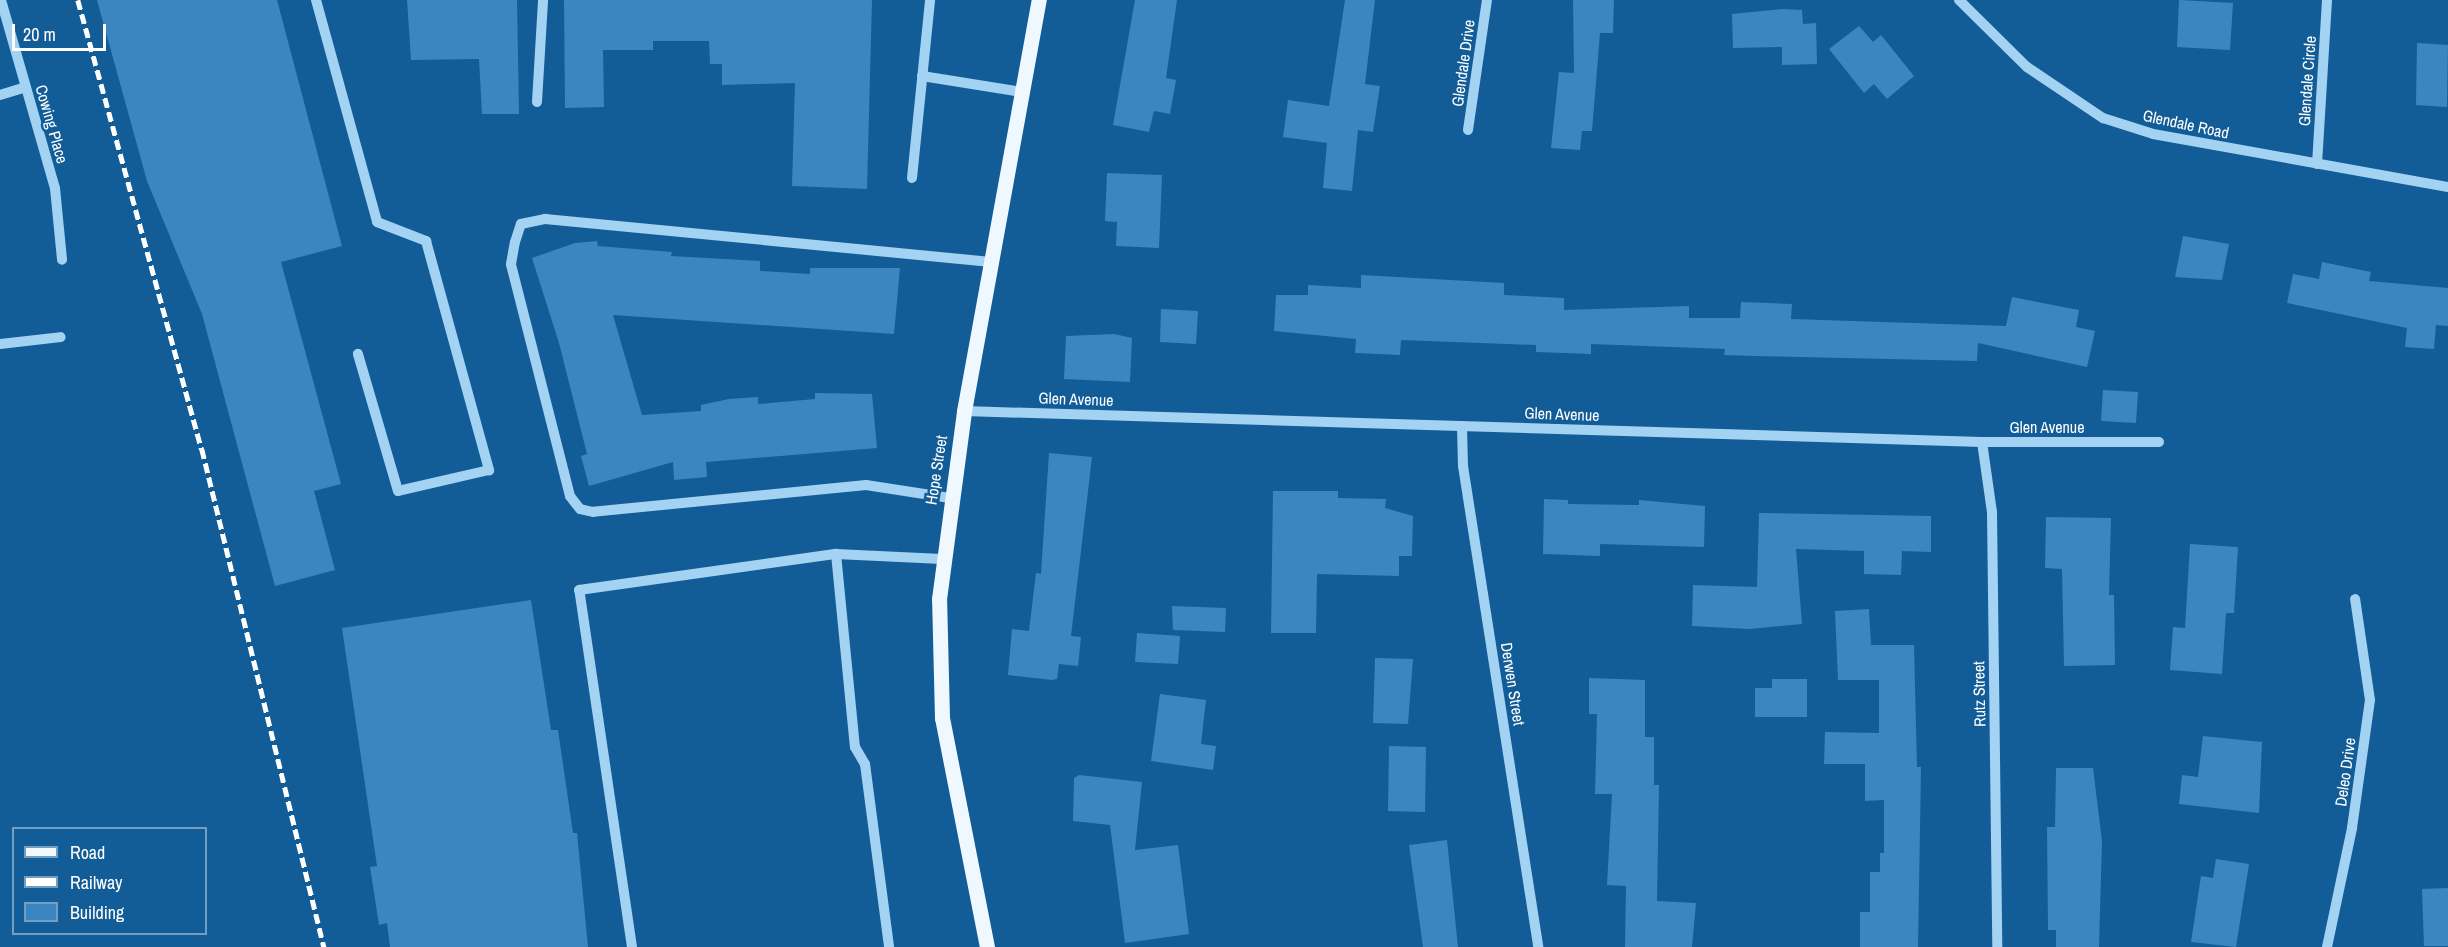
<!DOCTYPE html>
<html>
<head>
<meta charset="utf-8">
<style>
	body { margin:0 }
	#map { position:relative; width:2448px; height:947px; overflow:hidden; background:#125d98; font-family:"Archivo Narrow",sans-serif }
	div>[style] { position:absolute }
	.building>* { inset:0; background:#3b86c0 }
	.minor>* { height:10px; margin:-5px; padding:0 5px; transform-origin:5px; border-radius:5px; background:#a4d2f3 }
	.major>* { height:15px; margin:-7.5px; padding:0 7.5px; transform-origin:7.5px; border-radius:7.5px; background:#f0f8ff }
	.rail>* { height:4.5px; margin-top:-2.25px; transform-origin:0; background:repeating-linear-gradient(90deg,#fff 0 10px,transparent 0 14.5px) }
	span { translate:-50% -50%; white-space:nowrap; text-align:center; line-height:1.15; -webkit-text-stroke:5px #125d98; paint-order:stroke }
	.street-label { font-size:16px; color:#fff }
	.legend { position:absolute; left:12px; top:827px; width:195px; height:108px; box-sizing:border-box; background:#125d98; border:2px solid #719ec1; margin:0; padding:8px 10px; list-style:none; font-size:18px; color:#fff }
	.legend li { display:flex; align-items:center; gap:12px; height:30px }
	.legend b { width:30px; border:2px solid #719ec1 }
	.scale { position:absolute; left:12px; top:24px; width:94px; height:27px; box-sizing:border-box; border:3px solid #fff; border-top:0; padding-left:8px; font-size:18px; line-height:21px; white-space:nowrap; color:#fff; -webkit-text-stroke:4px #125d98; paint-order:stroke }
</style>
</head>
<body>
<div id="map">
	<div class="building">
		<i style="clip-path:polygon(97px 0,277px 0,342px 246px,281px 262px,341px 484px,314px 491px,335px 570px,275px 586px,202px 314px,147px 181px)"></i>
		<i style="clip-path:polygon(407px 0,517px 0,519px 114px,482px 114px,479px 59px,411px 60px)"></i>
		<i style="clip-path:polygon(564px 0,872px 0,867px 189px,792px 186px,795px 83px,722px 85px,722px 64px,710px 64px,709px 41px,653px 41px,653px 50px,603px 50px,604px 107px,565px 108px)"></i>
		<i style="clip-path:polygon(1135px 0,1177px 0,1166px 78px,1176px 80px,1170px 114px,1154px 111px,1149px 132px,1113px 125px)"></i>
		<i style="clip-path:polygon(1345px 0,1375px 0,1365px 84px,1380px 86px,1373px 132px,1358px 130px,1352px 191px,1323px 188px,1327px 143px,1283px 137px,1288px 100px,1329px 106px)"></i>
		<i style="clip-path:polygon(1573px 0,1614px 0,1613px 33px,1600px 33px,1592px 131px,1582px 131px,1580px 150px,1551px 148px,1559px 72px,1574px 73px)"></i>
		<i style="clip-path:polygon(2179px 0,2233px 3px,2230px 50px,2177px 47px)"></i>
		<i style="clip-path:polygon(1782px 9px,1802px 10px,1803px 24px,1816px 23px,1817px 64px,1782px 65px,1782px 47px,1733px 48px,1732px 14px)"></i>
		<i style="clip-path:polygon(1859px 26px,1873px 42px,1881px 35px,1914px 76px,1887px 99px,1874px 84px,1864px 93px,1829px 49px)"></i>
		<i style="clip-path:polygon(2417px 43px,2448px 45px,2447px 107px,2416px 105px)"></i>
		<i style="clip-path:polygon(1107px 173px,1162px 175px,1159px 248px,1116px 246px,1117px 222px,1105px 221px)"></i>
		<i style="clip-path:polygon(2183px 236px,2229px 244px,2222px 280px,2175px 277px)"></i>
		<i style="clip-path:polygon(597px 241px,598px 246px,672px 252px,671px 256px,760px 261px,760px 271px,810px 274px,810px 268px,900px 268px,894px 334px,613px 315px,642px 415px,701px 411px,701px 405px,729px 399px,758px 397px,758px 404px,815px 399px,815px 393px,872px 394px,877px 448px,706px 462px,707px 477px,674px 480px,673px 462px,589px 486px,581px 456px,587px 454px,559px 343px,532px 258px,575px 243px)"></i>
		<i style="clip-path:polygon(2322px 262px,2371px 272px,2369px 281px,2448px 288px,2448px 326px,2436px 325px,2434px 349px,2405px 347px,2407px 328px,2287px 303px,2293px 274px,2319px 279px)"></i>
		<i style="clip-path:polygon(1361px 275px,1504px 283px,1504px 295px,1564px 298px,1564px 310px,1689px 306px,1689px 318px,1740px 318px,1741px 302px,1792px 304px,1791px 319px,2006px 326px,2012px 297px,2079px 310px,2076px 327px,2095px 331px,2087px 367px,1978px 343px,1977px 361px,1754px 356px,1724px 355px,1725px 349px,1591px 344px,1591px 354px,1536px 352px,1536px 345px,1401px 340px,1400px 355px,1355px 353px,1356px 339px,1274px 331px,1276px 295px,1308px 295px,1308px 285px,1361px 288px)"></i>
		<i style="clip-path:polygon(1161px 309px,1198px 311px,1196px 344px,1160px 342px)"></i>
		<i style="clip-path:polygon(1114px 334px,1132px 338px,1130px 382px,1064px 379px,1066px 336px)"></i>
		<i style="clip-path:polygon(2103px 390px,2138px 392px,2136px 423px,2101px 421px)"></i>
		<i style="clip-path:polygon(1049px 453px,1092px 457px,1071px 636px,1081px 637px,1078px 666px,1059px 664px,1057px 679px,1052px 680px,1008px 675px,1012px 629px,1029px 631px,1036px 573px,1041px 574px)"></i>
		<i style="clip-path:polygon(1273px 491px,1338px 491px,1338px 498px,1386px 499px,1385px 508px,1413px 516px,1412px 556px,1399px 556px,1399px 576px,1317px 574px,1316px 633px,1271px 633px)"></i>
		<i style="clip-path:polygon(1544px 499px,1568px 500px,1568px 504px,1639px 505px,1639px 500px,1705px 506px,1704px 547px,1600px 544px,1600px 556px,1543px 554px)"></i>
		<i style="clip-path:polygon(1759px 513px,1931px 516px,1931px 552px,1902px 551px,1901px 575px,1864px 574px,1864px 551px,1796px 549px,1802px 624px,1749px 629px,1692px 626px,1693px 585px,1757px 587px)"></i>
		<i style="clip-path:polygon(2046px 517px,2111px 518px,2109px 595px,2114px 595px,2115px 665px,2064px 666px,2062px 569px,2045px 568px)"></i>
		<i style="clip-path:polygon(2190px 544px,2238px 547px,2234px 613px,2226px 613px,2222px 674px,2170px 670px,2173px 627px,2185px 628px)"></i>
		<i style="clip-path:polygon(531px 600px,551px 730px,558px 730px,573px 833px,577px 833px,588px 947px,390px 947px,387px 923px,379px 925px,370px 867px,377px 866px,342px 628px)"></i>
		<i style="clip-path:polygon(1172px 606px,1226px 608px,1225px 632px,1173px 630px)"></i>
		<i style="clip-path:polygon(1869px 609px,1871px 645px,1914px 645px,1917px 767px,1921px 767px,1918px 947px,1860px 947px,1860px 912px,1870px 912px,1870px 872px,1880px 872px,1880px 853px,1884px 853px,1884px 800px,1865px 801px,1865px 764px,1824px 764px,1825px 732px,1879px 733px,1879px 680px,1838px 680px,1835px 611px)"></i>
		<i style="clip-path:polygon(1137px 633px,1180px 636px,1178px 664px,1135px 662px)"></i>
		<i style="clip-path:polygon(1375px 658px,1413px 659px,1408px 724px,1373px 723px)"></i>
		<i style="clip-path:polygon(1589px 678px,1645px 680px,1645px 737px,1654px 737px,1654px 785px,1659px 785px,1657px 901px,1696px 903px,1692px 947px,1625px 947px,1626px 886px,1607px 885px,1612px 794px,1595px 794px,1597px 714px,1589px 714px)"></i>
		<i style="clip-path:polygon(1772px 679px,1807px 679px,1807px 717px,1755px 717px,1755px 688px,1772px 688px)"></i>
		<i style="clip-path:polygon(1160px 694px,1206px 700px,1201px 744px,1216px 746px,1213px 770px,1151px 761px)"></i>
		<i style="clip-path:polygon(2203px 736px,2262px 742px,2259px 813px,2179px 804px,2182px 775px,2198px 777px)"></i>
		<i style="clip-path:polygon(1389px 746px,1426px 747px,1425px 812px,1388px 811px)"></i>
		<i style="clip-path:polygon(2056px 768px,2093px 768px,2102px 841px,2099px 947px,2056px 947px,2056px 930px,2048px 930px,2047px 827px,2055px 827px)"></i>
		<i style="clip-path:polygon(1079px 775px,1142px 782px,1135px 850px,1178px 845px,1189px 934px,1125px 943px,1110px 825px,1073px 821px,1074px 778px)"></i>
		<i style="clip-path:polygon(1447px 840px,1458px 947px,1423px 947px,1409px 845px)"></i>
		<i style="clip-path:polygon(2216px 859px,2249px 864px,2236px 947px,2191px 942px,2201px 876px,2213px 878px)"></i>
		<i style="clip-path:polygon(2448px 888px,2448px 946px,2424px 946px,2422px 889px)"></i>
	</div>
	<div class="minor">
		<i style="left:1px;top:0;width:196px;rotate:74deg"></i>
		<i style="left:55px;top:188px;width:72px;rotate:84.4deg"></i>
		<i style="left:316px;top:0;width:230px;rotate:74.6deg"></i>
		<i style="left:377px;top:222px;width:53px;rotate:21.2deg"></i>
		<i style="left:426px;top:241px;width:238px;rotate:74.6deg"></i>
		<i style="left:489px;top:470px;width:93px;rotate:167deg"></i>
		<i style="left:398px;top:491px;width:143px;rotate:-106.3deg"></i>
		<i style="left:1959px;top:0;width:95px;rotate:44.6deg"></i>
		<i style="left:2027px;top:67px;width:92px;rotate:33.9deg"></i>
		<i style="left:2103px;top:118px;width:52px;rotate:17.7deg"></i>
		<i style="left:2153px;top:134px;width:300px;rotate:10.2deg"></i>
		<i style="left:922px;top:76px;width:101px;rotate:9.1deg"></i>
		<i style="left:0;top:95px;width:27px;rotate:-17deg"></i>
		<i style="left:537px;top:102px;width:102px;rotate:-86.6deg"></i>
		<i style="left:1468px;top:130px;width:131px;rotate:-81.7deg"></i>
		<i style="left:2317px;top:164px;width:164px;rotate:-86.5deg"></i>
		<i style="left:912px;top:178px;width:179px;rotate:-84.2deg"></i>
		<i style="left:0;top:344px;width:61px;rotate:-6.5deg"></i>
		<i style="left:964px;top:411px;width:1018px;rotate:1.74deg"></i>
		<i style="left:1982px;top:442px;width:177px"></i>
		<i style="left:1462px;top:426px;width:40px;rotate:88.6deg"></i>
		<i style="left:1463px;top:466px;width:487px;rotate:81.1deg"></i>
		<i style="left:1982px;top:442px;width:71px;rotate:81.9deg"></i>
		<i style="left:1992px;top:512px;width:435px;rotate:89.3deg"></i>
		<i style="left:950px;top:498px;width:85px;rotate:-171.2deg"></i>
		<i style="left:866px;top:485px;width:274px;rotate:174.4deg"></i>
		<i style="left:593px;top:512px;width:13px;rotate:-167deg"></i>
		<i style="left:580px;top:509px;width:16px;rotate:-128deg"></i>
		<i style="left:570px;top:496px;width:239px;rotate:-104.3deg"></i>
		<i style="left:511px;top:264px;width:22px;rotate:-80deg"></i>
		<i style="left:515px;top:242px;width:19px;rotate:-72deg"></i>
		<i style="left:521px;top:224px;width:25px;rotate:-12deg"></i>
		<i style="left:545px;top:219px;width:448px;rotate:5.5deg"></i>
		<i style="left:836px;top:554px;width:194px;rotate:84.4deg"></i>
		<i style="left:855px;top:747px;width:20px;rotate:60deg"></i>
		<i style="left:865px;top:764px;width:185px;rotate:82.5deg"></i>
		<i style="left:632px;top:947px;width:361px;rotate:-98.4deg"></i>
		<i style="left:579px;top:590px;width:260px;rotate:-8deg"></i>
		<i style="left:836px;top:554px;width:106px;rotate:2.7deg"></i>
		<i style="left:2327px;top:947px;width:122px;rotate:-78.1deg"></i>
		<i style="left:2352px;top:828px;width:129px;rotate:-82deg"></i>
		<i style="left:2370px;top:700px;width:102px;rotate:-98.4deg"></i>
	</div>
	<div class="major">
		<i style="left:987px;top:947px;width:233px;rotate:-101.1deg"></i>
		<i style="left:942px;top:718px;width:119px;rotate:-91.4deg"></i>
		<i style="left:939px;top:599px;width:190px;rotate:-82.4deg"></i>
		<i style="left:964px;top:411px;width:418px;rotate:-79.7deg"></i>
	</div>
	<div class="rail">
		<i style="left:78px;top:0;width:466px;rotate:74.6deg"></i>
		<i style="left:202px;top:449px;width:513px;rotate:76.23deg"></i>
	</div>
	<div class="street-label">
		<span style="left:1463px;top:63px;rotate:-82deg">Glendale Drive</span>
		<span style="left:2307px;top:81px;rotate:-86deg">Glendale Circle</span>
		<span style="left:52px;top:124px;rotate:74deg">Cowing Place</span>
		<span style="left:2186px;top:124px;rotate:12deg">Glendale Road</span>
		<span style="left:1076px;top:399px;rotate:2deg">Glen Avenue</span>
		<span style="left:1562px;top:414px;rotate:2deg">Glen Avenue</span>
		<span style="left:2047px;top:427px">Glen Avenue</span>
		<span style="left:936px;top:470px;rotate:-81deg">Hope Street</span>
		<span style="left:1513px;top:684px;rotate:81deg">Derwen Street</span>
		<span style="left:1979px;top:694px;rotate:-91deg">Rutz Street</span>
		<span style="left:2345px;top:772px;rotate:-82deg">Deleo Drive</span>
	</div>
	<ul class="legend">
	<li><b style="height:8px;background:#f0f8ff"></b>Road</li>
	<li><b style="height:8px;background:#fff"></b>Railway</li>
	<li><b style="height:16px;background:#3b86c0"></b>Building</li>
	</ul>
	<div class="scale">20 m</div>
</div>
</body>
</html>
